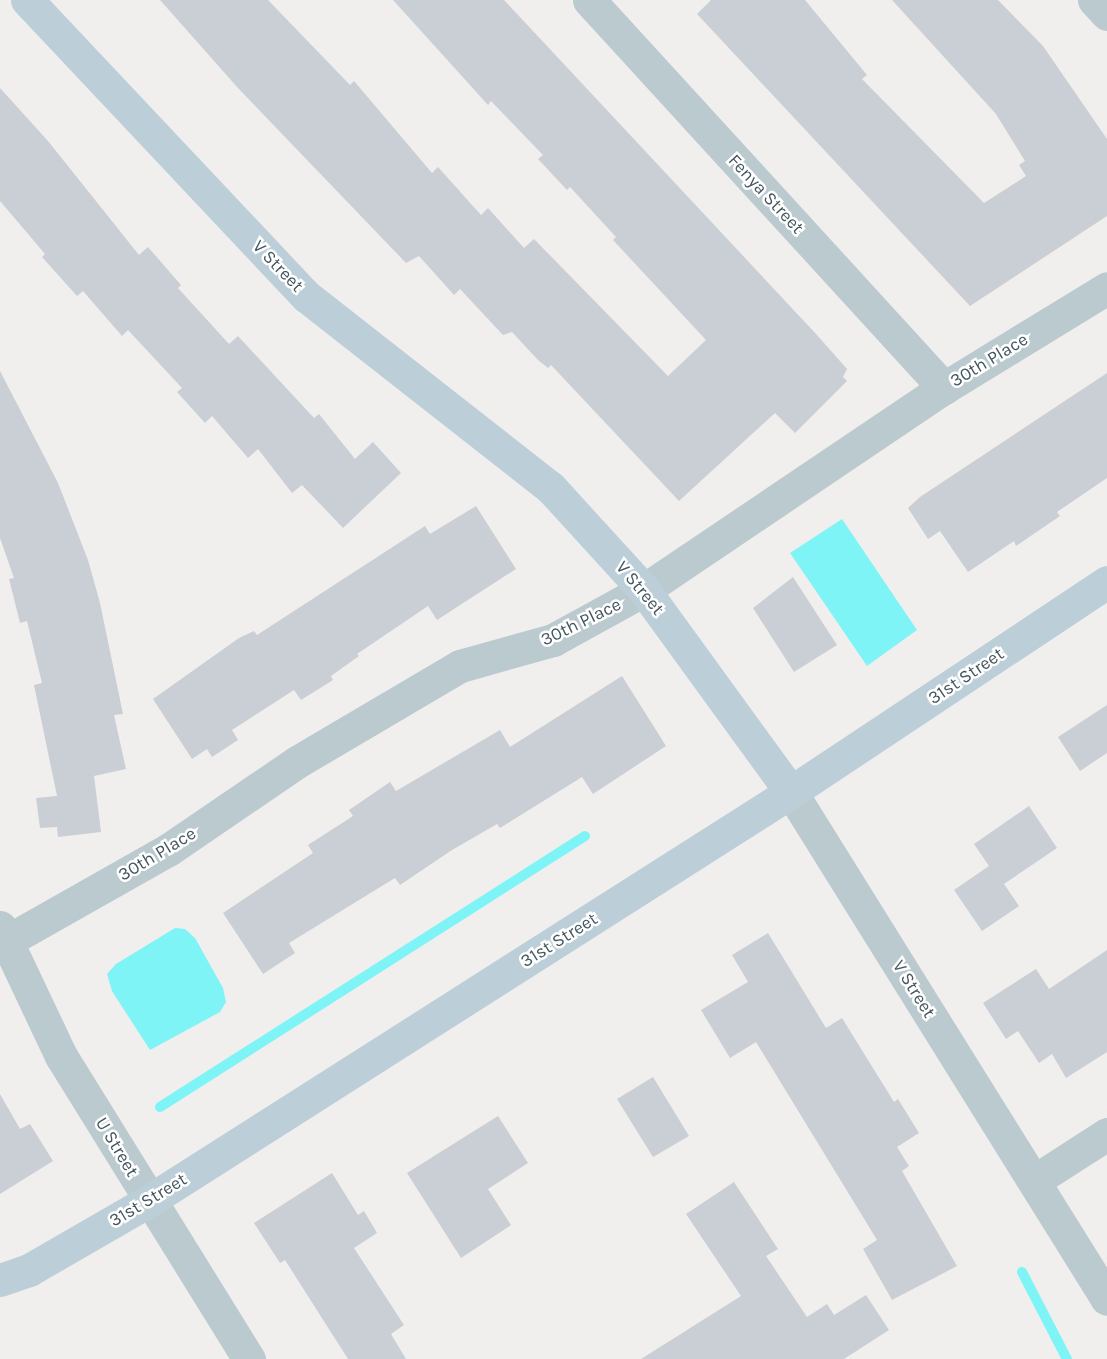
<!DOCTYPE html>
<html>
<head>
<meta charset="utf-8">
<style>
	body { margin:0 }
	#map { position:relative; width:1107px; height:1359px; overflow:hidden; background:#f1eeee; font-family:Karla,sans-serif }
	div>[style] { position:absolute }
	.water>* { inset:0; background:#7ff4f6 }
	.stream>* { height:10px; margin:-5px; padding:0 5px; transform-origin:5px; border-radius:5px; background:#7ff4f6 }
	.building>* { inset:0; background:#c9cfd4 }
	.street>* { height:33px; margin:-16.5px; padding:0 16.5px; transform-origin:16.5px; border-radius:16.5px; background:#bacacf }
	.secondary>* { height:33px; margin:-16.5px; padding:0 16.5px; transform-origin:16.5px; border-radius:16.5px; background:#bccfd8 }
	span { translate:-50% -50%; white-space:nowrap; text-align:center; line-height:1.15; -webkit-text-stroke:5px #fff; paint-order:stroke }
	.street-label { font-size:18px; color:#44565e }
</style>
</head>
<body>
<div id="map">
	<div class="water">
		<i style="clip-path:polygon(842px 519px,917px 630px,867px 666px,790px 553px)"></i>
		<i style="clip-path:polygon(175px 928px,185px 929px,195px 938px,223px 988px,226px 1002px,220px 1012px,150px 1050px,112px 991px,107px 974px,116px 964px)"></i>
	</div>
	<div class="stream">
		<i style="left:160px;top:1107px;width:504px;rotate:-32.52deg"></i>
		<i style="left:1022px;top:1272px;width:98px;rotate:62.7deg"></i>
	</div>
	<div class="building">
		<i style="clip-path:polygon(160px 0,268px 0,350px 85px,354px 81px,432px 173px,438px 167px,481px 215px,488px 208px,524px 248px,534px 239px,668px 376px,706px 340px,613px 240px,616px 237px,570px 187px,567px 190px,538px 159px,543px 155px,491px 101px,488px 105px,393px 0,504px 0,817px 335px,847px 369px,843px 377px,847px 381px,795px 433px,775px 413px,679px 501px,551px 365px,548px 368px,538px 360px,512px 332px,503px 335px,460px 289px,454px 295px,419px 256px,406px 263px,238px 88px)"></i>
		<i style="clip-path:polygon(711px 0,805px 0,867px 75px,862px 79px,984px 203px,1026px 176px,1019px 165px,1025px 161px,996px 114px,892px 0,998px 0,1043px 46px,1107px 139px,1107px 216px,970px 306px,697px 14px)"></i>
		<i style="clip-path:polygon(0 88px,48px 141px,139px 255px,148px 247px,181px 285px,178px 288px,229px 344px,238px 336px,314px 418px,319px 414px,355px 459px,373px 442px,401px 473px,343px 528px,302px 485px,292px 493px,258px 449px,248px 458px,212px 416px,205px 423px,177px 392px,182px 388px,128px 330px,122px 336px,83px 291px,77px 296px,42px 257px,45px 254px,0 201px)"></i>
		<i style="clip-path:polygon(0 371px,58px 483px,88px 560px,100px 603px,123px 714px,114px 715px,126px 769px,94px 776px,101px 832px,58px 837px,57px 827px,40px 828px,36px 798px,57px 796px,34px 685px,42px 683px,27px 621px,20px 623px,9px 579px,14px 578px,0 538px)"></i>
		<i style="clip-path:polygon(1107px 373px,1107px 478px,1057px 512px,1060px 516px,1016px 546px,1014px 541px,968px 572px,940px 531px,928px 539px,908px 508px,920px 497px)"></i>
		<i style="clip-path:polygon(476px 506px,516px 569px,437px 620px,428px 606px,357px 654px,359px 656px,331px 676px,333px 680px,301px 700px,294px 690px,232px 730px,238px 740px,212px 757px,207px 749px,192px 759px,153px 699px,239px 638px,254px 631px,257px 635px,425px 526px,430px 534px)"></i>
		<i style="clip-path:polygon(793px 577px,837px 645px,794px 672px,753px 608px)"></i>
		<i style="clip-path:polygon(622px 676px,666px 746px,593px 794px,582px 777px,500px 828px,497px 824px,452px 850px,400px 885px,395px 878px,289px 943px,295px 953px,263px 974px,223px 913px,313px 853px,308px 845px,353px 816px,349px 810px,390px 782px,396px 791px,500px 730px,510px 747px)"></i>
		<i style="clip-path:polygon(1107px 705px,1107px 753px,1080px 771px,1058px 737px)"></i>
		<i style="clip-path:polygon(1029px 806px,1057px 848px,1004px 884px,1019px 906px,982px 931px,954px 890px,989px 866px,974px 844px)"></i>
		<i style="clip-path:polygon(768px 933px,826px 1028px,842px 1018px,894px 1102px,898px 1099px,919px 1133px,897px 1147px,909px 1166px,902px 1171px,957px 1266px,892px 1300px,863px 1249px,877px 1240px,756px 1042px,730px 1058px,701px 1010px,748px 982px,732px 955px)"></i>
		<i style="clip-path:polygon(1107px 950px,1107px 1052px,1066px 1078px,1052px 1054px,1039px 1063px,1018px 1031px,1006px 1039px,983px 1003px,1036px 969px,1049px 989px)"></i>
		<i style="clip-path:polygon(653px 1077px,689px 1136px,653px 1157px,617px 1099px)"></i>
		<i style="clip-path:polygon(0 1094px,20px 1129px,30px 1124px,53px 1161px,0 1194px)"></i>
		<i style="clip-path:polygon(498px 1116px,528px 1163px,488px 1189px,511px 1225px,461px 1258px,407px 1173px)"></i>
		<i style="clip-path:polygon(332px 1173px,358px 1215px,364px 1211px,377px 1233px,354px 1248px,404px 1325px,391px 1334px,406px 1359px,348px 1359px,285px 1260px,280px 1263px,254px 1223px)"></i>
		<i style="clip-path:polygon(734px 1182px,778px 1249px,766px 1256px,807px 1317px,827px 1304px,834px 1315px,866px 1295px,889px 1330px,844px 1359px,641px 1359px,741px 1296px,686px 1214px)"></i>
	</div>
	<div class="street">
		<i style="left:589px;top:0;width:526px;rotate:47.54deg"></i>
		<i style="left:1094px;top:0;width:19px;rotate:47deg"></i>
		<i style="left:791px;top:792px;width:597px;rotate:58.07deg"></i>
		<i style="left:0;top:927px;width:143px;rotate:64.7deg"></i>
		<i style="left:61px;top:1056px;width:357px;rotate:58.2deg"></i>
		<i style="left:0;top:945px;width:193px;rotate:-29.5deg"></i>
		<i style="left:168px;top:850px;width:156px;rotate:-34.3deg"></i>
		<i style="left:297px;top:762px;width:189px;rotate:-30.5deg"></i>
		<i style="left:460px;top:666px;width:97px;rotate:-15.6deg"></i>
		<i style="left:553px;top:640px;width:104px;rotate:-28.8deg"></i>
		<i style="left:644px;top:590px;width:362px;rotate:-34deg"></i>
		<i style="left:944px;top:388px;width:191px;rotate:-31.5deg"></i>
		<i style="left:1034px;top:1181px;width:87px;rotate:-32.8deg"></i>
	</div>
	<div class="secondary">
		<i style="left:27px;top:0;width:407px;rotate:46.7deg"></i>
		<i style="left:306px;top:296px;width:310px;rotate:38.1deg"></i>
		<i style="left:550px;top:487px;width:139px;rotate:47.6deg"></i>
		<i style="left:644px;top:590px;width:250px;rotate:54deg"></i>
		<i style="left:0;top:1280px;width:31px;rotate:-19deg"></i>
		<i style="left:29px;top:1270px;width:140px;rotate:-30deg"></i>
		<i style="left:150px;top:1200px;width:760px;rotate:-32.48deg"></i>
		<i style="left:791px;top:792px;width:379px;rotate:-33.6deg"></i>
	</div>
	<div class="street-label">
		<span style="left:766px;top:194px;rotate:47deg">Fenya Street</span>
		<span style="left:278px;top:266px;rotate:46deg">V Street</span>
		<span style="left:989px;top:360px;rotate:-31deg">30th Place</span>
		<span style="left:640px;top:588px;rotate:50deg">V Street</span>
		<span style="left:581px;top:622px;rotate:-26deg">30th Place</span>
		<span style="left:966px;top:676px;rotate:-34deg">31st Street</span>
		<span style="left:157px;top:854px;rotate:-31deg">30th Place</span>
		<span style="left:559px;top:940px;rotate:-32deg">31st Street</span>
		<span style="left:914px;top:989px;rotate:58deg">V Street</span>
		<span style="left:117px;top:1147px;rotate:59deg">U Street</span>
		<span style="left:148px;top:1200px;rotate:-31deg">31st Street</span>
	</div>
</div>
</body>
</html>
